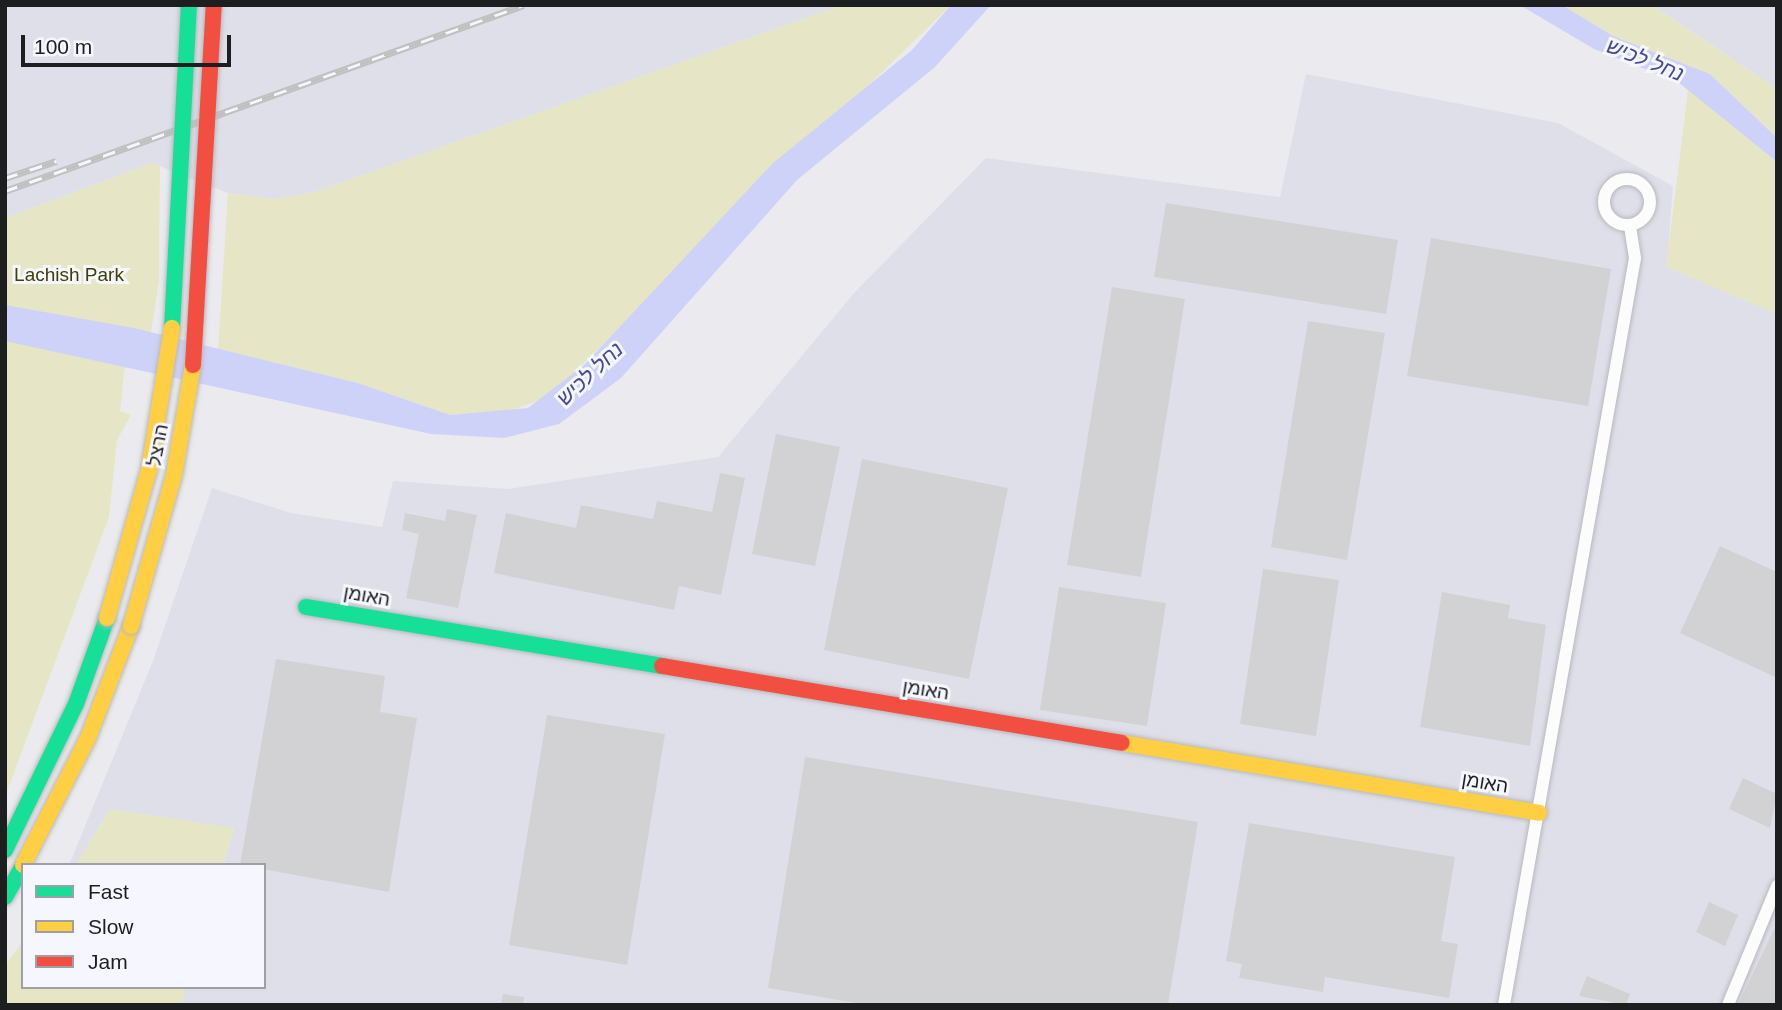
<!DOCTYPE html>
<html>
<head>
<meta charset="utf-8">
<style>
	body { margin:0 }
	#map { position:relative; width:1782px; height:1010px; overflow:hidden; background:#ebebef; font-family:Arial,Heebo,sans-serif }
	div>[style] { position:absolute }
	.built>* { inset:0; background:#dedfe9 }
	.green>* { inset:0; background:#e6e6c7 }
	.water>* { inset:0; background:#ced2f8 }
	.building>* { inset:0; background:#d2d2d5 }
	.roads { filter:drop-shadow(0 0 2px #b8b9bc) drop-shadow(0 0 2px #b8b9bc) }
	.street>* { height:12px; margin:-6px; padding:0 6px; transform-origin:6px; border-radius:6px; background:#fcfcfd }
	.street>.ring { margin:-6px; padding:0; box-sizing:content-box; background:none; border:12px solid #fcfcfd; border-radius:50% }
	.fast>* { height:16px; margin:-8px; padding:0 8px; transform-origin:8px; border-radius:8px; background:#16e098 }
	.slow>* { height:16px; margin:-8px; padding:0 8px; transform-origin:8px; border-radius:8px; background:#ffcf43 }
	.jam>* { height:16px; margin:-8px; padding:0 8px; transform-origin:8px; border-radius:8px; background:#f24e42 }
	.rail>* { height:7px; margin-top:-3.5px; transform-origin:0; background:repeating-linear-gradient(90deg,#f6f7fe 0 13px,#c0c0c1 0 26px); box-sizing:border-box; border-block:2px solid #c0c0c1 }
	.bridges { filter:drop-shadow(0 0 2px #b8b9bc) drop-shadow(0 0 2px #b8b9bc) }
	.fast-bridge>* { height:16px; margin:-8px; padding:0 8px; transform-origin:8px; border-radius:8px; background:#16e098 }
	.slow-bridge>* { height:16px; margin:-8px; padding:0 8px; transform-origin:8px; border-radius:8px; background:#ffcf43 }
	.jam-bridge>* { height:16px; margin:-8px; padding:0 8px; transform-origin:8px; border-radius:8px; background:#f24e42 }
	span { translate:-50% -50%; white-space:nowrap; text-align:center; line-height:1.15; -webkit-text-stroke:6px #f6f7fe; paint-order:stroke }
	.park-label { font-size:19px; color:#3f3e06 }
	.street-label { font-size:19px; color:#1d1e20 }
	.water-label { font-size:21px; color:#484a95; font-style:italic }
	.frame { position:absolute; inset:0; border:7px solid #1d1e20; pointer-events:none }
	.legend { position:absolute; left:21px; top:863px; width:245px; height:126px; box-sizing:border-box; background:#f6f7fe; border:2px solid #9fa0a5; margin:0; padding:9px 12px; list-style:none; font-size:21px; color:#1d1e20 }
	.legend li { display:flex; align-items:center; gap:14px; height:35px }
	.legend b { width:35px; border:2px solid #9fa0a5 }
	.scale { position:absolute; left:21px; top:35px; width:210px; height:32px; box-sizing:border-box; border:4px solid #1d1e20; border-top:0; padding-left:9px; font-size:21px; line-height:24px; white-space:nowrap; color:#1d1e20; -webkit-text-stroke:5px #f6f7fe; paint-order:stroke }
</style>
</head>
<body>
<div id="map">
	<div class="built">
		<i style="clip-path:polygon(5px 5px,842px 5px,315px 192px,275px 199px,228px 193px,152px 163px,5px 218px)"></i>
		<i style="clip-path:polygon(1652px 5px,1777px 5px,1777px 89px)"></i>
		<i style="clip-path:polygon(1306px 74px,1558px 123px,1673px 186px,1667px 267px,1777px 314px,1777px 1005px,181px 1005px,186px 987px,264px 987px,264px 865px,223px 865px,234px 829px,110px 809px,76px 865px,69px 865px,153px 661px,212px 488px,291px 513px,382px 527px,393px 481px,508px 489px,718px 457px,855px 292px,986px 158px,1280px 197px)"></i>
	</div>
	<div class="green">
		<i style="clip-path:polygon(842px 5px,951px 5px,549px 397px,503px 413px,450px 415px,358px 383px,218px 349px,228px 193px,275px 199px,315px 192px)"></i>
		<i style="clip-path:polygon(1562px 5px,1652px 5px,1777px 89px,1777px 138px,1710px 74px,1613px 36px)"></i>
		<i style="clip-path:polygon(1688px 90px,1777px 162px,1777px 314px,1666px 267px)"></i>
		<i style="clip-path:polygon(152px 163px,160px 166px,159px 281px,151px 333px,129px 328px,120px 411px,131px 415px,117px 440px,109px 517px,5px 797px,5px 218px)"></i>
		<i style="clip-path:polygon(110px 809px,234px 828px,223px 865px,76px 865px)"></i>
		<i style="clip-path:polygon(23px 941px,23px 987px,186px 987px,181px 1005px,5px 1005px,5px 965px)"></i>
	</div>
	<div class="water">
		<i style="clip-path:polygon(951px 5px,991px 5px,935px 67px,797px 180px,621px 378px,559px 424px,504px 438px,431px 434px,5px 341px,5px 305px,134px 328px,358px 383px,450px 415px,528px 408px,584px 365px,773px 163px,912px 50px)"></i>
		<i style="clip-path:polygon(1520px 5px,1562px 5px,1613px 36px,1710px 74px,1777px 138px,1777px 162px,1678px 82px,1594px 49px)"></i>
	</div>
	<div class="building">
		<i style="clip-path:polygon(1166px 203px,1398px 240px,1386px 314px,1154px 277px)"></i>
		<i style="clip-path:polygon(1431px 238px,1611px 269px,1588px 406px,1407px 376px)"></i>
		<i style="clip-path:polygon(1112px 287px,1185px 299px,1141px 577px,1067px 565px)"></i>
		<i style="clip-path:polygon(1308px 321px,1385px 333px,1347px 560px,1271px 547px)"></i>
		<i style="clip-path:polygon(776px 434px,840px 447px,815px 566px,752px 554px)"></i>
		<i style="clip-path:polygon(862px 459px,1008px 488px,969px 679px,824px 650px)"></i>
		<i style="clip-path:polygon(720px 473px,745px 478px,721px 595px,679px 586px,674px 610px,494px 573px,506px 513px,576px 528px,581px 505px,653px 519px,657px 501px,712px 512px)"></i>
		<i style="clip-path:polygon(447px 509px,477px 515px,458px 608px,406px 598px,419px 534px,402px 530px,405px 513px,445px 521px)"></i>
		<i style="clip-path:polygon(1720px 546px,1777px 572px,1777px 678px,1680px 633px)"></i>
		<i style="clip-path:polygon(1263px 569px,1339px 580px,1316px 736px,1240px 724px)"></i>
		<i style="clip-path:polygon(1059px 587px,1166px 603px,1147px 726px,1040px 710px)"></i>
		<i style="clip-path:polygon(1442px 592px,1510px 605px,1508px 618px,1546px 625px,1530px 746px,1420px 727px)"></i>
		<i style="clip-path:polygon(276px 659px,385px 676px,380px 712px,417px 718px,389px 892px,240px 865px)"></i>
		<i style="clip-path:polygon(547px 715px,665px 734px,627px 965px,509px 945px)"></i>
		<i style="clip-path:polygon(805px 757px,1198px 822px,1168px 1005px,868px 1005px,768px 988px)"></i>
		<i style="clip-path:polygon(1743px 778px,1777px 794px,1770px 828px,1729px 809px)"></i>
		<i style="clip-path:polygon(1249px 823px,1455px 857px,1441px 941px,1458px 944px,1449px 998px,1325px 977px,1323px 992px,1239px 978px,1242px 964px,1226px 961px)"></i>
		<i style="clip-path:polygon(1709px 902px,1738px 915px,1725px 946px,1696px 932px)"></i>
		<i style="clip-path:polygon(1777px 923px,1777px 1005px,1738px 1005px)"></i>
		<i style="clip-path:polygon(1587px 976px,1630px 994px,1626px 1005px,1579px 996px)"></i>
		<i style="clip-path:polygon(503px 994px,524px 997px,523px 1005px,501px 1005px)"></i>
	</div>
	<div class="roads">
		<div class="street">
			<i class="ring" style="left:1604px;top:179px;width:34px;height:34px"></i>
			<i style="left:1504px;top:1005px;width:758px;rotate:-80.05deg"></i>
			<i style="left:1635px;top:258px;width:33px;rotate:-99deg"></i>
			<i style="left:1728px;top:1005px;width:129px;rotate:-67.6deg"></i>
		</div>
		<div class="fast">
			<i style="left:306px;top:607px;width:361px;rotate:9.4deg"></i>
			<i style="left:5px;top:850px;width:162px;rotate:-64.1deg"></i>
			<i style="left:76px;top:704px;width:91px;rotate:-70.2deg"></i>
			<i style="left:5px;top:897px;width:36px;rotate:-60deg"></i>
		</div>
		<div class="slow">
			<i style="left:1122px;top:743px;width:423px;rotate:9.5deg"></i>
			<i style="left:23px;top:865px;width:143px;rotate:-62.9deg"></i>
			<i style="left:88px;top:738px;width:120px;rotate:-69deg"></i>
		</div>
		<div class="jam">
			<i style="left:662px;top:666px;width:466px;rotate:9.5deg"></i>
		</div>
	</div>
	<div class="rail">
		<i style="left:5px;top:178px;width:54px;rotate:-18.4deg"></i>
		<i style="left:5px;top:191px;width:551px;rotate:-19.72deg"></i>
	</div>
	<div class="bridges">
		<div class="fast-bridge">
			<i style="left:172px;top:328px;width:323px;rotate:-87deg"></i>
		</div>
		<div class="slow-bridge">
			<i style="left:107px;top:618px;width:154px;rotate:-74.2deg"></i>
			<i style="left:149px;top:470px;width:144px;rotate:-80.8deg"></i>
			<i style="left:131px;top:626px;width:157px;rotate:-74.1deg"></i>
			<i style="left:174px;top:475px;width:112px;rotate:-80.2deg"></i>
		</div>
		<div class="jam-bridge">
			<i style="left:193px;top:365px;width:361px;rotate:-86.7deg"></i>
		</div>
	</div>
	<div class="park-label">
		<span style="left:69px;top:275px">Lachish Park</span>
	</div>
	<div class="street-label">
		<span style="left:158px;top:445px;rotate:-79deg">הרצל</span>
		<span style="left:367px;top:596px;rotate:10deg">האומן</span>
		<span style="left:926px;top:690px;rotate:9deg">האומן</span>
		<span style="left:1485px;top:783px;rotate:9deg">האומן</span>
	</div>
	<div class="water-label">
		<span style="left:1645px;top:60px;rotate:22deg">נחל לכיש</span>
		<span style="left:590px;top:374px;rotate:-43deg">נחל לכיש</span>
	</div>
	<div class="frame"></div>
	<ul class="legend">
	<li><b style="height:9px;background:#16e098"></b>Fast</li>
	<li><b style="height:9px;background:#ffcf43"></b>Slow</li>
	<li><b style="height:9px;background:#f24e42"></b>Jam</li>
	</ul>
	<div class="scale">100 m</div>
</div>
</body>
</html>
